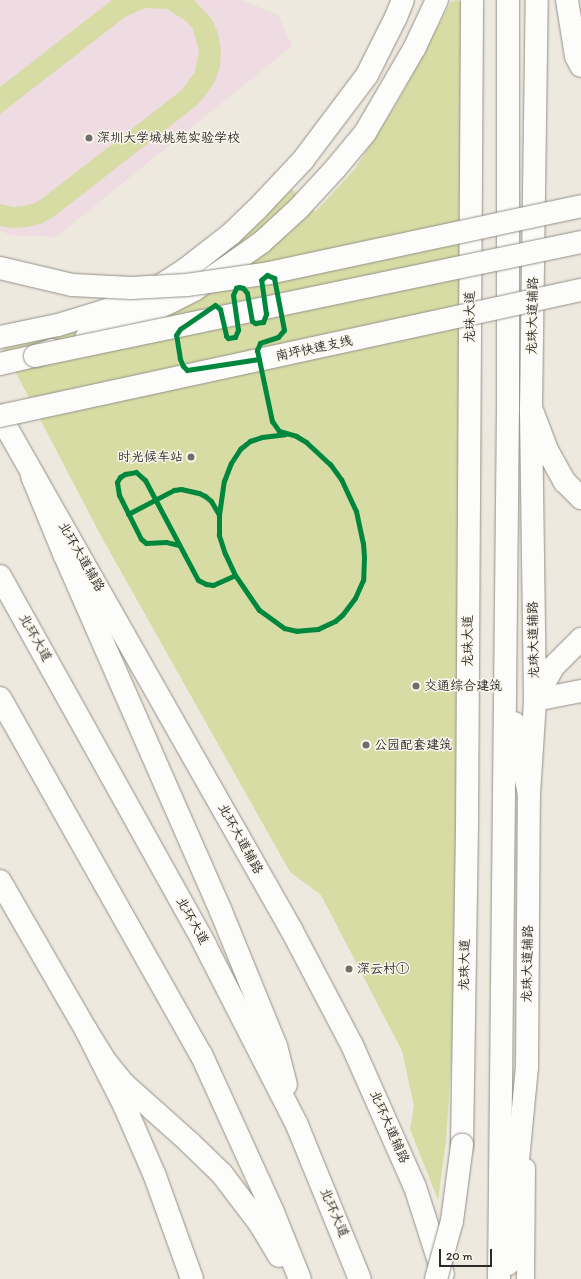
<!DOCTYPE html>
<html>
<head>
<meta charset="utf-8">
<style>
	body { margin:0 }
	#map { position:relative; width:581px; height:1279px; overflow:hidden; background:#eee9de; font-family:Itim,"LXGW WenKai TC",sans-serif }
	div>[style] { position:absolute }
	.built>* { inset:0; background:#efdbe2 }
	.green>* { inset:0; background:#d7dca4 }
	.roads { filter:drop-shadow(0 0 1px #93908a) drop-shadow(0 0 1px #93908a) }
	.street>* { height:17px; margin:-8.5px; padding:0 8.5px; transform-origin:8.5px; border-radius:8.5px; background:#fcfcfa }
	.secondary>* { height:22px; margin:-11px; padding:0 11px; transform-origin:11px; border-radius:11px; background:#fcfcfa }
	.primary>* { height:22px; margin:-11px; padding:0 11px; transform-origin:11px; border-radius:11px; background:#fcfcfa }
	.highway>* { height:22px; margin:-11px; padding:0 11px; transform-origin:11px; border-radius:11px; background:#fcfcfa }
	.bridges { filter:drop-shadow(0 0 1px #93908a) drop-shadow(0 0 1px #93908a) }
	.primary-bridge>* { height:22px; margin:-11px; padding:0 11px; transform-origin:11px; border-radius:11px; background:#fcfcfa }
	.highway-bridge>* { height:22px; margin:-11px; padding:0 11px; transform-origin:11px; border-radius:11px; background:#fcfcfa }
	.cycleway>* { height:5px; margin:-2.5px; padding:0 2.5px; transform-origin:2.5px; border-radius:2.5px; background:#00873e }
	.dots>* { width:11px; height:11px; translate:-50% -50%; box-sizing:border-box; border:2px solid #fbf7ec; border-radius:50% }
	span { translate:-50% -50%; white-space:nowrap; text-align:center; line-height:1.15; -webkit-text-stroke:3px #fbf7ec; paint-order:stroke }
	.poi-label { font-size:13px; color:#2b2b2b }
	.left { translate:0 -50%; text-align:left }
	.right { translate:-100% -50%; text-align:right }
	.street-label { font-size:13px; color:#2b2b2b }
	.scale { position:absolute; left:439px; top:1249px; width:53px; height:18px; box-sizing:border-box; border:2px solid #2b2b2b; border-top:0; padding-left:5px; font-size:12px; line-height:14px; white-space:nowrap; color:#2b2b2b; -webkit-text-stroke:3px #fbf7ec; paint-order:stroke }
</style>
</head>
<body>
<div id="map">
	<div class="built">
		<i style="clip-path:polygon(0 0,241px 0,278px 15px,292px 46px,56px 237px,12px 235px,0 231px)"></i>
	</div>
	<div class="green">
		<i style="clip-path:polygon(112px 0,194px 0,211px 18px,218px 33px,221px 50px,220px 66px,215px 81px,206px 95px,196px 106px,56px 215px,43px 223px,28px 227px,12px 228px,0 226px,0 204px,13px 207px,24px 206px,35px 203px,44px 197px,182px 90px,195px 72px,199px 51px,193px 29px,186px 21px,167px 9px,145px 8px,125px 17px,0 114px,0 87px)"></i>
		<i style="clip-path:polygon(456px 0,465px 3px,454px 1023px,446px 1141px,438px 1200px,410px 1129px,414px 1106px,402px 1051px,321px 895px,290px 872px,101px 536px,3px 348px,43px 338px,244px 236px,292px 189px,315px 212px,354px 170px,397px 103px,451px 2px)"></i>
	</div>
	<div class="roads">
		<div class="street">
			<i style="left:525px;top:1279px;width:112px;rotate:-89.5deg"></i>
		</div>
		<div class="secondary">
			<i style="left:535px;top:700px;width:47px;rotate:-11.1deg"></i>
			<i style="left:508px;top:1264px;width:198px;rotate:-84.5deg"></i>
			<i style="left:527px;top:1067px;width:273px;rotate:-89.6deg"></i>
			<i style="left:529px;top:794px;width:94px;rotate:-86.3deg"></i>
			<i style="left:535px;top:700px;width:292px;rotate:-90.8deg"></i>
			<i style="left:531px;top:408px;width:408px;rotate:-89.2deg"></i>
		</div>
		<div class="primary">
			<i style="left:0;top:337px;width:59px;rotate:-11.7deg"></i>
			<i style="left:58px;top:325px;width:48px;rotate:-16.9deg"></i>
			<i style="left:104px;top:311px;width:46px;rotate:-21.6deg"></i>
			<i style="left:147px;top:294px;width:46px;rotate:-32.7deg"></i>
			<i style="left:186px;top:269px;width:57px;rotate:-37.9deg"></i>
			<i style="left:231px;top:234px;width:36px;rotate:-44deg"></i>
			<i style="left:257px;top:209px;width:67px;rotate:-46.8deg"></i>
			<i style="left:303px;top:160px;width:106px;rotate:-53deg"></i>
			<i style="left:367px;top:75px;width:65px;rotate:-63.4deg"></i>
			<i style="left:396px;top:17px;width:18px;rotate:-68deg"></i>
			<i style="left:0;top:416px;width:590px;rotate:60.44deg"></i>
			<i style="left:291px;top:929px;width:131px;rotate:62.3deg"></i>
			<i style="left:352px;top:1045px;width:155px;rotate:66.1deg"></i>
			<i style="left:415px;top:1187px;width:91px;rotate:72.2deg"></i>
			<i style="left:514px;top:723px;width:73px;rotate:78.1deg"></i>
			<i style="left:0;top:881px;width:172px;rotate:60deg"></i>
			<i style="left:86px;top:1030px;width:86px;rotate:63.1deg"></i>
			<i style="left:125px;top:1107px;width:75px;rotate:66.5deg"></i>
			<i style="left:155px;top:1176px;width:109px;rotate:70.2deg"></i>
			<i style="left:462px;top:1145px;width:318px;rotate:-89.1deg"></i>
			<i style="left:467px;top:827px;width:827px;rotate:-89.65deg"></i>
			<i style="left:499px;top:1279px;width:868px;rotate:-89.41deg"></i>
			<i style="left:508px;top:411px;width:411px;rotate:-90deg"></i>
		</div>
		<div class="highway">
			<i style="left:567px;top:0;width:57px;rotate:80.9deg"></i>
			<i style="left:576px;top:56px;width:11px;rotate:63deg"></i>
			<i style="left:86px;top:338px;width:48px;rotate:-19.6deg"></i>
			<i style="left:131px;top:322px;width:71px;rotate:-26.9deg"></i>
			<i style="left:194px;top:290px;width:83px;rotate:-35.2deg"></i>
			<i style="left:262px;top:242px;width:49px;rotate:-42.5deg"></i>
			<i style="left:298px;top:209px;width:54px;rotate:-47.2deg"></i>
			<i style="left:335px;top:169px;width:47px;rotate:-50.2deg"></i>
			<i style="left:365px;top:133px;width:99px;rotate:-59.8deg"></i>
			<i style="left:415px;top:47px;width:52px;rotate:-64.9deg"></i>
			<i style="left:0;top:364px;width:36px;rotate:-13deg"></i>
			<i style="left:35px;top:356px;width:18px;rotate:-19deg"></i>
			<i style="left:531px;top:408px;width:45px;rotate:69.1deg"></i>
			<i style="left:547px;top:450px;width:37px;rotate:61deg"></i>
			<i style="left:565px;top:482px;width:23px;rotate:45deg"></i>
			<i style="left:32px;top:476px;width:87px;rotate:67.6deg"></i>
			<i style="left:65px;top:556px;width:386px;rotate:66.3deg"></i>
			<i style="left:220px;top:909px;width:148px;rotate:67.8deg"></i>
			<i style="left:276px;top:1046px;width:40px;rotate:75.6deg"></i>
			<i style="left:0;top:576px;width:422px;rotate:60.9deg"></i>
			<i style="left:205px;top:945px;width:202px;rotate:62.9deg"></i>
			<i style="left:297px;top:1125px;width:166px;rotate:67.8deg"></i>
			<i style="left:0;top:698px;width:409px;rotate:60.6deg"></i>
			<i style="left:201px;top:1054px;width:174px;rotate:65.5deg"></i>
			<i style="left:273px;top:1212px;width:72px;rotate:68.1deg"></i>
			<i style="left:535px;top:700px;width:38px;rotate:-61deg"></i>
			<i style="left:553px;top:667px;width:40px;rotate:-45deg"></i>
			<i style="left:0;top:884px;width:6px;rotate:45deg"></i>
			<i style="left:86px;top:1030px;width:38px;rotate:58deg"></i>
			<i style="left:106px;top:1062px;width:28px;rotate:51deg"></i>
			<i style="left:124px;top:1084px;width:87px;rotate:41.7deg"></i>
			<i style="left:189px;top:1142px;width:46px;rotate:44.1deg"></i>
			<i style="left:222px;top:1174px;width:63px;rotate:52.8deg"></i>
			<i style="left:260px;top:1224px;width:37px;rotate:59deg"></i>
		</div>
	</div>
	<div class="bridges">
		<div class="primary-bridge">
			<i style="left:436px;top:1279px;width:60px;rotate:-74.6deg"></i>
			<i style="left:452px;top:1221px;width:77px;rotate:-82.5deg"></i>
		</div>
		<div class="highway-bridge">
			<i style="left:0;top:268px;width:74px;rotate:13.3deg"></i>
			<i style="left:72px;top:285px;width:59px;rotate:2.9deg"></i>
			<i style="left:131px;top:288px;width:56px;rotate:-3.1deg"></i>
			<i style="left:187px;top:285px;width:83px;rotate:-8.3deg"></i>
			<i style="left:269px;top:273px;width:319px;rotate:-12.1deg"></i>
			<i style="left:35px;top:356px;width:558px;rotate:-11.79deg"></i>
			<i style="left:0;top:416px;width:595px;rotate:-12.24deg"></i>
		</div>
	</div>
	<div class="cycleway">
		<i style="left:259px;top:359px;width:73px;rotate:171.3deg"></i>
		<i style="left:187px;top:370px;width:6px;rotate:-135deg"></i>
		<i style="left:183px;top:366px;width:8px;rotate:-113deg"></i>
		<i style="left:180px;top:359px;width:24px;rotate:-99deg"></i>
		<i style="left:176px;top:335px;width:7px;rotate:-56deg"></i>
		<i style="left:180px;top:329px;width:42px;rotate:-34.4deg"></i>
		<i style="left:215px;top:305px;width:6px;rotate:39deg"></i>
		<i style="left:220px;top:309px;width:28px;rotate:77deg"></i>
		<i style="left:226px;top:336px;width:3px;rotate:45deg"></i>
		<i style="left:228px;top:338px;width:7px;rotate:-8deg"></i>
		<i style="left:235px;top:337px;width:8px;rotate:-67deg"></i>
		<i style="left:238px;top:330px;width:35px;rotate:-98deg"></i>
		<i style="left:233px;top:295px;width:8px;rotate:-67deg"></i>
		<i style="left:236px;top:288px;width:3px;rotate:-18deg"></i>
		<i style="left:239px;top:287px;width:4px;rotate:14deg"></i>
		<i style="left:243px;top:288px;width:6px;rotate:51deg"></i>
		<i style="left:247px;top:293px;width:28px;rotate:80deg"></i>
		<i style="left:252px;top:321px;width:4px;rotate:34deg"></i>
		<i style="left:255px;top:323px;width:8px;rotate:-7deg"></i>
		<i style="left:263px;top:322px;width:9px;rotate:-69deg"></i>
		<i style="left:266px;top:314px;width:34px;rotate:-98deg"></i>
		<i style="left:261px;top:280px;width:8px;rotate:-40deg"></i>
		<i style="left:267px;top:275px;width:8px;rotate:23deg"></i>
		<i style="left:274px;top:278px;width:53px;rotate:79.1deg"></i>
		<i style="left:284px;top:330px;width:9px;rotate:131deg"></i>
		<i style="left:278px;top:337px;width:19px;rotate:162deg"></i>
		<i style="left:260px;top:343px;width:8px;rotate:113deg"></i>
		<i style="left:257px;top:350px;width:73px;rotate:78.1deg"></i>
		<i style="left:272px;top:421px;width:12px;rotate:55deg"></i>
		<i style="left:279px;top:431px;width:18px;rotate:16deg"></i>
		<i style="left:296px;top:436px;width:12px;rotate:31deg"></i>
		<i style="left:306px;top:442px;width:33px;rotate:43deg"></i>
		<i style="left:330px;top:464px;width:19px;rotate:54deg"></i>
		<i style="left:341px;top:479px;width:35px;rotate:65deg"></i>
		<i style="left:356px;top:511px;width:33px;rotate:78deg"></i>
		<i style="left:363px;top:543px;width:14px;rotate:86deg"></i>
		<i style="left:364px;top:557px;width:23px;rotate:92deg"></i>
		<i style="left:363px;top:580px;width:20px;rotate:114deg"></i>
		<i style="left:355px;top:598px;width:21px;rotate:127deg"></i>
		<i style="left:342px;top:615px;width:9px;rotate:139deg"></i>
		<i style="left:335px;top:621px;width:19px;rotate:155deg"></i>
		<i style="left:318px;top:629px;width:21px;rotate:175deg"></i>
		<i style="left:297px;top:631px;width:13px;rotate:-167deg"></i>
		<i style="left:284px;top:628px;width:31px;rotate:-144deg"></i>
		<i style="left:259px;top:610px;width:42px;rotate:-124.4deg"></i>
		<i style="left:235px;top:575px;width:23px;rotate:-115deg"></i>
		<i style="left:225px;top:554px;width:20px;rotate:-108deg"></i>
		<i style="left:219px;top:535px;width:20px;rotate:-90deg"></i>
		<i style="left:219px;top:515px;width:34px;rotate:-82deg"></i>
		<i style="left:224px;top:481px;width:19px;rotate:-69deg"></i>
		<i style="left:231px;top:463px;width:17px;rotate:-57deg"></i>
		<i style="left:240px;top:449px;width:13px;rotate:-39deg"></i>
		<i style="left:250px;top:441px;width:13px;rotate:-18deg"></i>
		<i style="left:262px;top:437px;width:23px;rotate:-7deg"></i>
		<i style="left:128px;top:514px;width:52px;rotate:-27.6deg"></i>
		<i style="left:174px;top:490px;width:7px;rotate:-8deg"></i>
		<i style="left:181px;top:489px;width:18px;rotate:13deg"></i>
		<i style="left:199px;top:493px;width:7px;rotate:27deg"></i>
		<i style="left:205px;top:496px;width:8px;rotate:40deg"></i>
		<i style="left:211px;top:501px;width:16px;rotate:60deg"></i>
		<i style="left:179px;top:545px;width:13px;rotate:-167deg"></i>
		<i style="left:166px;top:542px;width:20px;rotate:177deg"></i>
		<i style="left:146px;top:543px;width:6px;rotate:-141deg"></i>
		<i style="left:141px;top:539px;width:49px;rotate:-116.6deg"></i>
		<i style="left:119px;top:495px;width:13px;rotate:-99deg"></i>
		<i style="left:117px;top:482px;width:6px;rotate:-59deg"></i>
		<i style="left:120px;top:477px;width:6px;rotate:-31deg"></i>
		<i style="left:125px;top:474px;width:11px;rotate:-10deg"></i>
		<i style="left:136px;top:472px;width:12px;rotate:42deg"></i>
		<i style="left:145px;top:480px;width:113px;rotate:62.1deg"></i>
		<i style="left:198px;top:580px;width:9px;rotate:27deg"></i>
		<i style="left:206px;top:584px;width:7px;rotate:8deg"></i>
		<i style="left:213px;top:585px;width:24px;rotate:-24deg"></i>
	</div>
	<div class="dots">
		<i style="left:89px;top:138px;background:#6f6e6a"></i>
		<i style="left:191px;top:457px;background:#6f6e6a"></i>
		<i style="left:416px;top:686px;background:#6f6e6a"></i>
		<i style="left:366px;top:745px;background:#6f6e6a"></i>
		<i style="left:349px;top:969px;background:#6f6e6a"></i>
	</div>
	<div class="poi-label">
		<span class="left" style="left:97px;top:138px">深圳大学城桃苑实验学校</span>
		<span class="right" style="left:183px;top:457px">时光候车站</span>
		<span class="left" style="left:424px;top:686px">交通综合建筑</span>
		<span class="left" style="left:374px;top:745px">公园配套建筑</span>
		<span class="left" style="left:357px;top:969px">深云村①</span>
	</div>
	<div class="street-label">
		<span style="left:533px;top:316px;rotate:-89deg">龙珠大道辅路</span>
		<span style="left:470px;top:317px;rotate:-90deg">龙珠大道</span>
		<span style="left:314px;top:349px;rotate:-12deg">南坪快速支线</span>
		<span style="left:81px;top:557px;rotate:60deg">北环大道辅路</span>
		<span style="left:35px;top:638px;rotate:61deg">北环大道</span>
		<span style="left:534px;top:640px;rotate:-91deg">龙珠大道辅路</span>
		<span style="left:468px;top:641px;rotate:-90deg">龙珠大道</span>
		<span style="left:240px;top:839px;rotate:61deg">北环大道辅路</span>
		<span style="left:192px;top:921px;rotate:61deg">北环大道</span>
		<span style="left:528px;top:964px;rotate:-89deg">龙珠大道辅路</span>
		<span style="left:465px;top:965px;rotate:-89deg">龙珠大道</span>
		<span style="left:389px;top:1127px;rotate:66deg">北环大道辅路</span>
		<span style="left:334px;top:1213px;rotate:67deg">北环大道</span>
	</div>
	<div class="scale">20 m</div>
</div>
</body>
</html>
